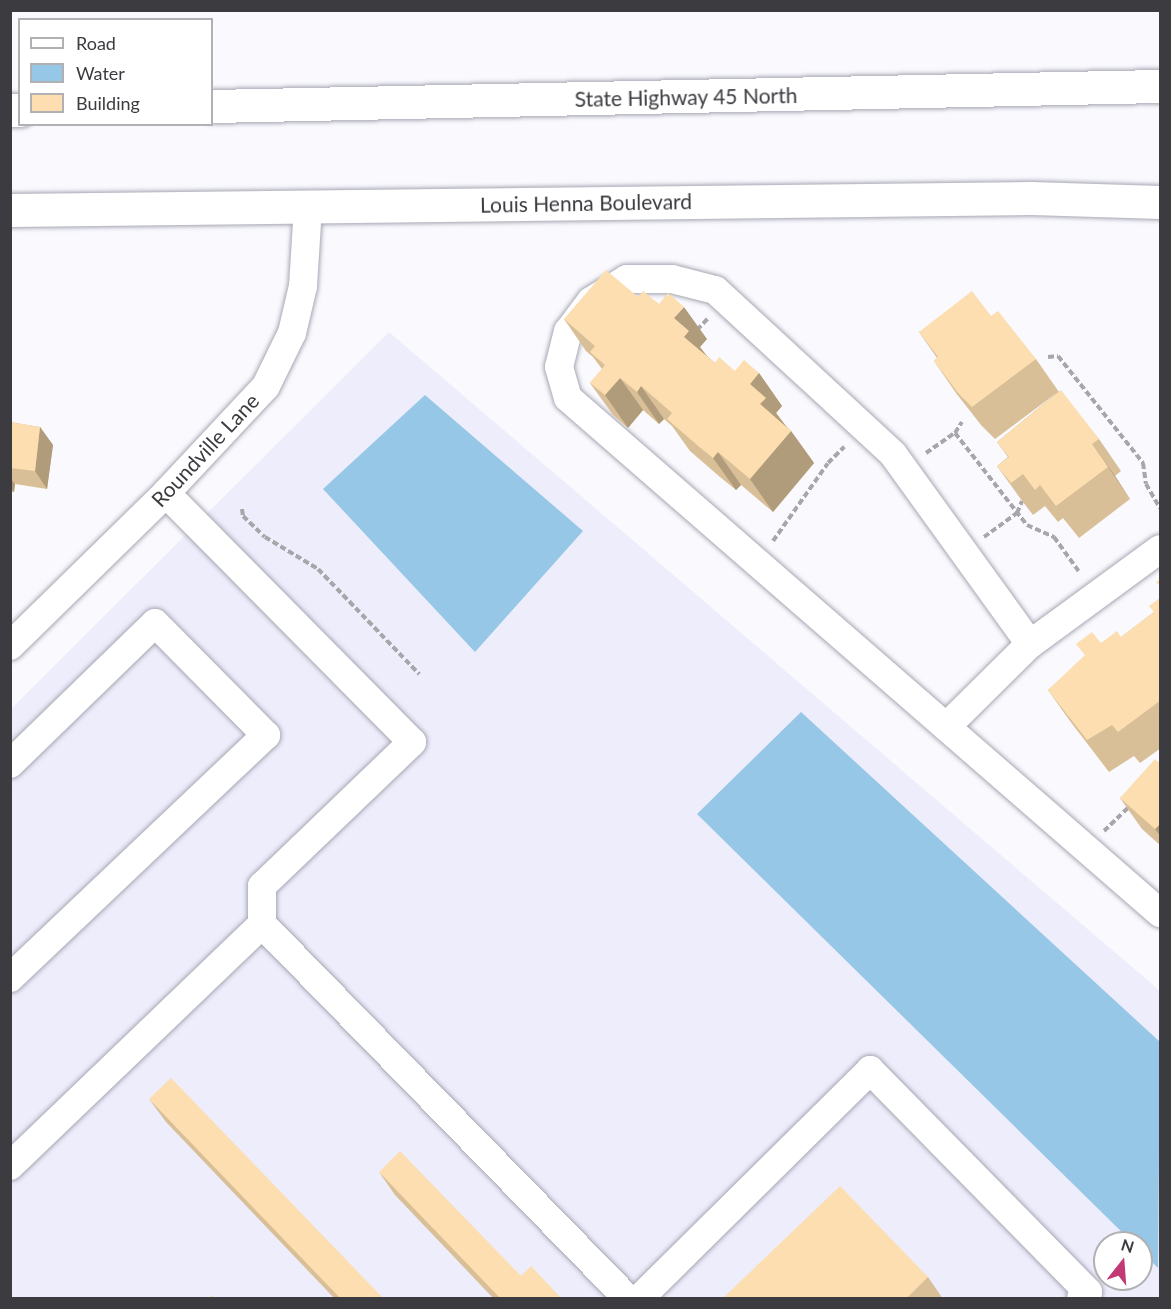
<!DOCTYPE html>
<html>
<head>
<meta charset="utf-8">
<style>
	body { margin:0 }
	#map { position:relative; width:1171px; height:1309px; overflow:hidden; background:#f9f9fe; font-family:Lato,sans-serif }
	div>[style] { position:absolute }
	.built>* { inset:0; background:#ededfc }
	.water>* { inset:0; background:#96c7e6 }
	.path>* { height:4px; margin-top:-2px; transform-origin:0; background:repeating-linear-gradient(90deg,#a6a6ab 0 6px,transparent 0 9px) }
	.roads { filter:drop-shadow(0 0 2px #a7a8b3) drop-shadow(0 0 2px #a7a8b3) }
	.minor>* { height:28px; margin:-14px; padding:0 14px; transform-origin:14px; border-radius:14px; background:#fff }
	.major>* { height:33px; margin:-16.5px; padding:0 16.5px; transform-origin:16.5px; border-radius:16.5px; background:#fff }
	.highway>* { height:33px; margin:-16.5px; padding:0 16.5px; transform-origin:16.5px; border-radius:16.5px; background:#fff }
	.wall>* { inset:0; background:#d9bf97 }
	.shaded-wall>* { inset:0; background:#b09b7b }
	.building>* { inset:0; background:#fcdeb0 }
	span { translate:-50% -50%; white-space:nowrap; text-align:center; line-height:1.15; -webkit-text-stroke:4.5px #fff; paint-order:stroke }
	.street-label { font-size:21px; color:#3b3b40 }
	.frame { position:absolute; inset:0; border:12px solid #3b3b40; pointer-events:none }
	.legend { position:absolute; left:18px; top:18px; width:195px; height:108px; box-sizing:border-box; background:#fff; border:2px solid #b1b1b3; margin:0; padding:8px 10px; list-style:none; font-size:18px; color:#3b3b40 }
	.legend li { display:flex; align-items:center; gap:12px; height:30px }
	.legend b { width:30px; border:2px solid #b1b1b3 }
	.north { position:absolute; left:1093px; top:1231px; width:60px; height:60px; box-sizing:border-box; background:#fff; border:2px solid #b1b1b3; border-radius:50%; rotate:17deg; font-size:16px; font-weight:700; line-height:24px; text-align:center; color:#3b3b40 }
	.north::after { content:''; display:block; margin:auto; width:21px; height:27px; background:#c23973; clip-path:polygon(50% 0,100% 100%,50% 72%,0 100%) }
</style>
</head>
<body>
<div id="map">
	<div class="built">
		<i style="clip-path:polygon(evenodd,389px 332px,1160px 991px,1160px 1298px,11px 1298px,11px 709px,389px 332px,1105px 1243px,1141px 1243px,1141px 1279px,1105px 1279px,1105px 1243px)"></i>
	</div>
	<div class="water">
		<i style="clip-path:polygon(425px 395px,583px 531px,475px 652px,323px 489px)"></i>
		<i style="clip-path:polygon(801px 712px,1160px 1042px,1158px 1268px,1141px 1251px,1141px 1243px,1133px 1243px,697px 814px)"></i>
	</div>
	<div class="path">
		<i style="left:697px;top:330px;width:16px;rotate:-47deg"></i>
		<i style="left:1048px;top:357px;width:10px;rotate:-6deg"></i>
		<i style="left:1058px;top:356px;width:137px;rotate:51.5deg"></i>
		<i style="left:1143px;top:463px;width:21px;rotate:82deg"></i>
		<i style="left:1146px;top:484px;width:28px;rotate:60deg"></i>
		<i style="left:955px;top:433px;width:117px;rotate:52deg"></i>
		<i style="left:1027px;top:525px;width:30px;rotate:24deg"></i>
		<i style="left:1054px;top:537px;width:44px;rotate:54.2deg"></i>
		<i style="left:926px;top:453px;width:35px;rotate:-35deg"></i>
		<i style="left:955px;top:433px;width:13px;rotate:-58deg"></i>
		<i style="left:242px;top:509px;width:7px;rotate:82deg"></i>
		<i style="left:243px;top:516px;width:30px;rotate:44deg"></i>
		<i style="left:265px;top:537px;width:62px;rotate:31.1deg"></i>
		<i style="left:318px;top:569px;width:146px;rotate:46.1deg"></i>
		<i style="left:984px;top:537px;width:41px;rotate:-36deg"></i>
		<i style="left:1017px;top:513px;width:13px;rotate:-67deg"></i>
		<i style="left:773px;top:541px;width:95px;rotate:-54.8deg"></i>
		<i style="left:828px;top:463px;width:23px;rotate:-45deg"></i>
		<i style="left:1104px;top:831px;width:37px;rotate:-44deg"></i>
	</div>
	<div class="roads">
		<div class="minor">
			<i style="left:1160px;top:549px;width:161px;rotate:143.8deg"></i>
			<i style="left:1030px;top:644px;width:234px;rotate:-125.8deg"></i>
			<i style="left:893px;top:454px;width:242px;rotate:-137.3deg"></i>
			<i style="left:715px;top:290px;width:44px;rotate:-165.7deg"></i>
			<i style="left:672px;top:279px;width:45px;rotate:180deg"></i>
			<i style="left:627px;top:279px;width:42px;rotate:148.6deg"></i>
			<i style="left:591px;top:301px;width:38px;rotate:127deg"></i>
			<i style="left:568px;top:331px;width:37px;rotate:104deg"></i>
			<i style="left:559px;top:367px;width:32px;rotate:74deg"></i>
			<i style="left:568px;top:398px;width:785px;rotate:41.02deg"></i>
			<i style="left:10px;top:646px;width:219px;rotate:-44.4deg"></i>
			<i style="left:166px;top:493px;width:146px;rotate:-46.9deg"></i>
			<i style="left:266px;top:386px;width:59px;rotate:-63.9deg"></i>
			<i style="left:292px;top:333px;width:48px;rotate:-76.8deg"></i>
			<i style="left:303px;top:286px;width:80px;rotate:-86.4deg"></i>
			<i style="left:946px;top:727px;width:118px;rotate:-44.7deg"></i>
			<i style="left:10px;top:764px;width:202px;rotate:-44.2deg"></i>
			<i style="left:155px;top:623px;width:158px;rotate:45.3deg"></i>
			<i style="left:266px;top:735px;width:353px;rotate:136.5deg"></i>
			<i style="left:262px;top:924px;width:523px;rotate:45.7deg"></i>
			<i style="left:10px;top:1166px;width:349px;rotate:-43.8deg"></i>
			<i style="left:262px;top:924px;width:38px;rotate:-90deg"></i>
			<i style="left:262px;top:886px;width:208px;rotate:-43.8deg"></i>
			<i style="left:412px;top:742px;width:350px;rotate:-134.7deg"></i>
			<i style="left:640px;top:1298px;width:324px;rotate:-44.7deg"></i>
			<i style="left:870px;top:1070px;width:311px;rotate:45.5deg"></i>
			<i style="left:1088px;top:1292px;width:9px;rotate:139deg"></i>
		</div>
		<div class="major">
			<i style="left:10px;top:210px;width:1021px;rotate:-0.67deg"></i>
			<i style="left:1031px;top:198px;width:129px;rotate:1.8deg"></i>
		</div>
		<div class="highway">
			<i style="left:212px;top:106px;width:948px;rotate:-1.21deg"></i>
			<i style="left:10px;top:110px;width:10px"></i>
		</div>
	</div>
	<div class="wall">
		<i style="clip-path:polygon(638px 297px,659px 304px,707px 339px,700px 347px,706px 355px,715px 363px,735px 371px,759px 373px,782px 406px,776px 413px,785px 425px,791px 431px,814px 463px,773px 512px,741px 485px,736px 490px,720px 477px,690px 451px,672px 426px,664px 419px,659px 424px,643px 410px,628px 428px,613px 415px,590px 383px,602px 369px,593px 357px,586px 351px,564px 319px)"></i>
		<i style="clip-path:polygon(991px 316px,1036px 359px,1059px 392px,1099px 439px,1121px 471px,1115px 476px,1130px 499px,1079px 538px,1063px 518px,1058px 522px,1045px 506px,1033px 515px,1020px 498px,997px 466px,1008px 457px,997px 442px,1058px 392px,995px 439px,981px 425px,956px 393px,934px 361px,937px 358px,919px 332px)"></i>
		<i style="clip-path:polygon(10px 422px,40px 427px,53px 445px,47px 489px,15px 484px,14px 492px,10px 492px)"></i>
		<i style="clip-path:polygon(1161px 597px,1161px 748px,1140px 763px,1134px 756px,1109px 772px,1070px 721px,1048px 690px,1101px 643px,1121px 637px,1154px 612px)"></i>
		<i style="clip-path:polygon(1161px 764px,1161px 846px,1142px 829px,1120px 798px)"></i>
		<i style="clip-path:polygon(149px 1099px,384px 1299px,335px 1299px,166px 1122px)"></i>
		<i style="clip-path:polygon(379px 1172px,521px 1276px,562px 1299px,494px 1299px,395px 1195px)"></i>
		<i style="clip-path:polygon(928px 1277px,943px 1299px,722px 1299px)"></i>
	</div>
	<div class="shaded-wall">
		<i style="clip-path:polygon(684px 307px,707px 339px,700px 347px,712px 363px,684px 337px,674px 318px)"></i>
		<i style="clip-path:polygon(759px 373px,782px 406px,776px 413px,789px 430px,760px 404px,750px 384px)"></i>
		<i style="clip-path:polygon(620px 378px,643px 410px,628px 428px,605px 395px)"></i>
		<i style="clip-path:polygon(641px 386px,664px 419px,659px 424px,637px 392px)"></i>
		<i style="clip-path:polygon(40px 427px,53px 445px,47px 489px,35px 471px)"></i>
		<i style="clip-path:polygon(791px 431px,814px 463px,773px 512px,750px 479px)"></i>
		<i style="clip-path:polygon(1092px 444px,1115px 476px,1130px 499px,1108px 467px)"></i>
		<i style="clip-path:polygon(718px 452px,741px 485px,736px 490px,713px 458px)"></i>
		<i style="clip-path:polygon(10px 478px,15px 484px,14px 492px,10px 487px)"></i>
		<i style="clip-path:polygon(1161px 823px,1161px 837px,1155px 829px)"></i>
	</div>
	<div class="building">
		<i style="clip-path:polygon(606px 270px,638px 297px,643px 291px,659px 304px,668px 293px,684px 307px,674px 318px,689px 331px,684px 337px,715px 363px,719px 357px,735px 371px,744px 360px,759px 373px,750px 384px,766px 398px,760px 404px,791px 431px,750px 479px,718px 452px,713px 458px,697px 445px,667px 419px,672px 413px,641px 386px,637px 392px,620px 378px,605px 395px,590px 383px,605px 365px,590px 352px,595px 346px,564px 319px)"></i>
		<i style="clip-path:polygon(972px 291px,991px 316px,998px 311px,1036px 359px,972px 407px,958px 393px,934px 361px,938px 357px,919px 332px)"></i>
		<i style="clip-path:polygon(1061px 390px,1099px 439px,1092px 444px,1108px 467px,1056px 506px,1040px 485px,1035px 490px,1023px 474px,1011px 483px,997px 466px,1009px 457px,997px 442px)"></i>
		<i style="clip-path:polygon(10px 422px,40px 427px,35px 471px,10px 468px)"></i>
		<i style="clip-path:polygon(1161px 579px,1161px 587px,1156px 582px)"></i>
		<i style="clip-path:polygon(1161px 597px,1161px 700px,1118px 732px,1112px 725px,1087px 740px,1048px 690px,1085px 655px,1076px 644px,1092px 632px,1101px 643px,1117px 631px,1121px 637px,1154px 612px,1149px 606px)"></i>
		<i style="clip-path:polygon(1155px 759px,1161px 764px,1161px 823px,1155px 829px,1120px 798px)"></i>
		<i style="clip-path:polygon(171px 1078px,384px 1299px,341px 1299px,149px 1099px)"></i>
		<i style="clip-path:polygon(400px 1151px,521px 1276px,531px 1266px,562px 1299px,499px 1299px,500px 1298px,379px 1172px)"></i>
		<i style="clip-path:polygon(840px 1186px,928px 1277px,906px 1299px,722px 1299px)"></i>
		<i style="clip-path:polygon(212px 1295px,215px 1299px,208px 1299px)"></i>
	</div>
	<div class="street-label">
		<span style="left:686px;top:97px;rotate:-1deg">State Highway 45 North</span>
		<span style="left:586px;top:203px;rotate:-1deg">Louis Henna Boulevard</span>
		<span style="left:205px;top:450px;rotate:-47deg">Roundville Lane</span>
	</div>
	<div class="frame"></div>
	<ul class="legend">
	<li><b style="height:8px;background:#fff"></b>Road</li>
	<li><b style="height:16px;background:#96c7e6"></b>Water</li>
	<li><b style="height:16px;background:#fcdeb0"></b>Building</li>
	</ul>
	<div class="north">N</div>
</div>
</body>
</html>
